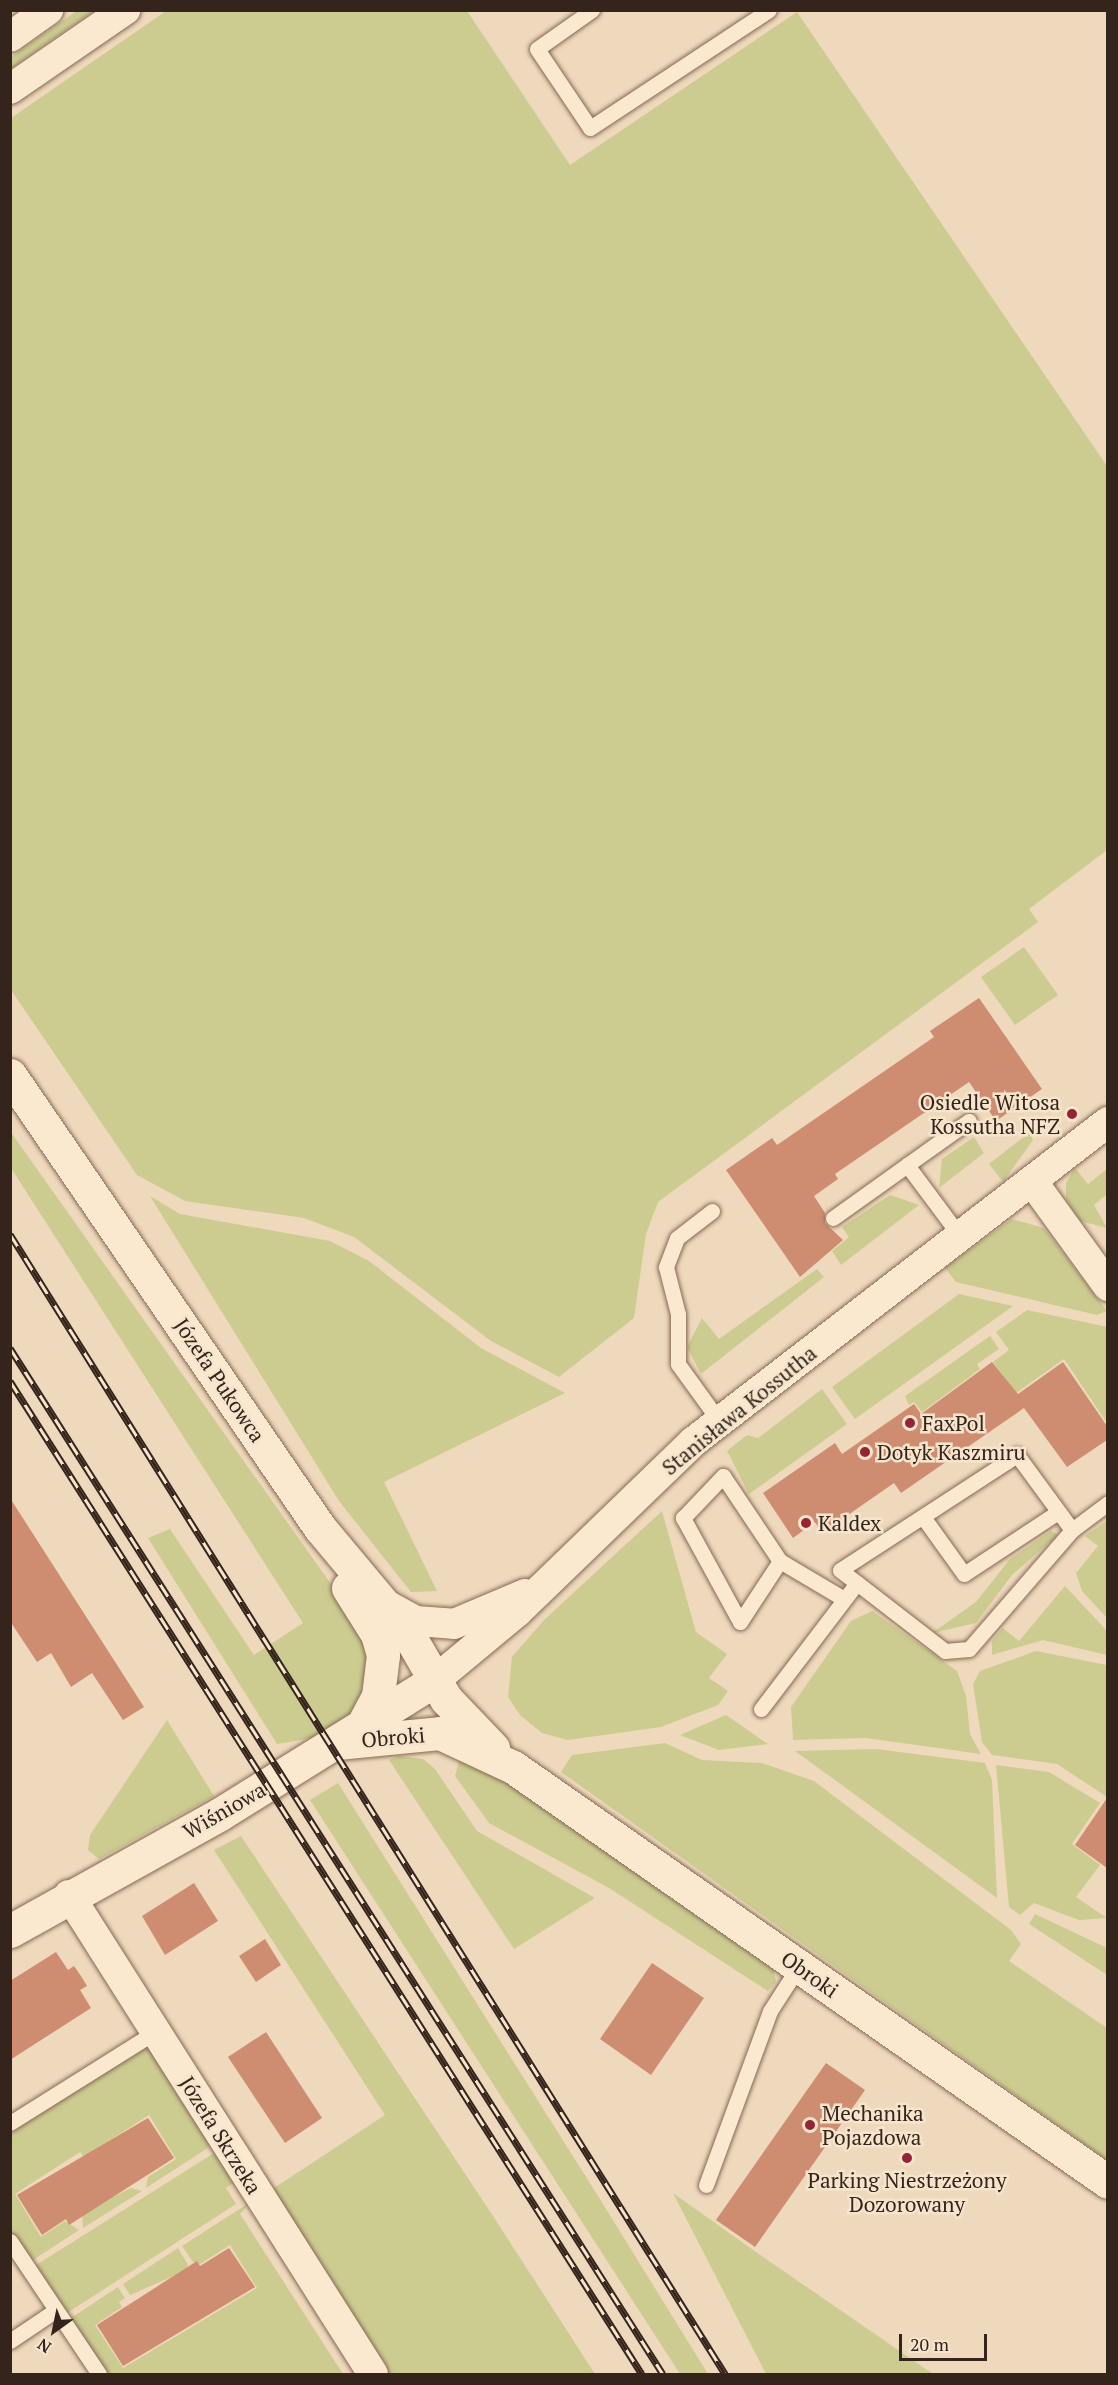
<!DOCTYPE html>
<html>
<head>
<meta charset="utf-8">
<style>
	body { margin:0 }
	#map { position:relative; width:1118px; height:2385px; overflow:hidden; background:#efd9bc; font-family:"PT Serif",serif }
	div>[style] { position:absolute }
	.green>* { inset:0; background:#cccc90 }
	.building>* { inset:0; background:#ce8c71 }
	.roads { filter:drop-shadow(0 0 2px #866955) drop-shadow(0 0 2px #866955) }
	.lane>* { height:15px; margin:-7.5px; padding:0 7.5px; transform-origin:7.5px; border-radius:7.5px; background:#fae8cf }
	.street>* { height:30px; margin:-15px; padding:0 15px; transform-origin:15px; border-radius:15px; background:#fae8cf }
	.secondary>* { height:33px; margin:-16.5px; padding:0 16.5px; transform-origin:16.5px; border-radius:16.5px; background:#fae8cf }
	.rail>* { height:7px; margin-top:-3.5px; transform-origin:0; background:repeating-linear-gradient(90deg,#f6e5cc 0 14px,#35241b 0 28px); box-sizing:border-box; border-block:2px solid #35241b }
	.dots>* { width:16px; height:16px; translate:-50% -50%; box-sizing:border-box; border:3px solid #f6e5cc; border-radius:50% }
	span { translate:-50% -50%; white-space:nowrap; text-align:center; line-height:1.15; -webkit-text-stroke:5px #f6e5cc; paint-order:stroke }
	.poi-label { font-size:21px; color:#35241b }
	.right { translate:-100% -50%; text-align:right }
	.left { translate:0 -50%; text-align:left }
	.street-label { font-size:21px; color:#35241b }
	.frame { position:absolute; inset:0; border:12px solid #35241b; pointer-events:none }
	.north { position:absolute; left:24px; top:2301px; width:60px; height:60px; -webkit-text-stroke:4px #f6e5cc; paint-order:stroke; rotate:213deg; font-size:16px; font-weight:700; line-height:24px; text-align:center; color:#35241b }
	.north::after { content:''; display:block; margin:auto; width:21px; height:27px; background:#35241b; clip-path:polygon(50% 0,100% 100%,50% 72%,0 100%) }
	.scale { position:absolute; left:899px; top:2334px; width:88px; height:27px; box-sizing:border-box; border:3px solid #35241b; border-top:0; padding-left:8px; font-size:18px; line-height:21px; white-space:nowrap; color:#35241b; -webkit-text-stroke:4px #f6e5cc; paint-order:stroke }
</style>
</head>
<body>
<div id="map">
	<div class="green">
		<i style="clip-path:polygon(78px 10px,94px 11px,11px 68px,11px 57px)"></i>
		<i style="clip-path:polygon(166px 11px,467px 11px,570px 165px,797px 12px,1107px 466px,1107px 850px,1029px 909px,1038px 922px,658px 1202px,646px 1234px,634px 1318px,559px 1377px,491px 1341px,354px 1237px,304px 1218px,185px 1201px,137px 1175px,11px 990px,11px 118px)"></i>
		<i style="clip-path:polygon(1024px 947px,1058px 995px,1015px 1025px,981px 977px)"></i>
		<i style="clip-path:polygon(10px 1131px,353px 1615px,375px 1661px,357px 1711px,312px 1738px,277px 1744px,148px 1538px,170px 1529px,254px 1655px,303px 1623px,11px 1168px)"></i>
		<i style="clip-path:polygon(1029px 1133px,1033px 1140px,1003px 1182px,989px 1164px)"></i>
		<i style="clip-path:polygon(974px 1137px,984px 1153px,939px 1188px,942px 1159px)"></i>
		<i style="clip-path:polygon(1075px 1168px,1088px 1184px,1107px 1169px,1107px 1194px,1094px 1205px,1107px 1228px,1080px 1221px,1066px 1199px,1066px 1183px)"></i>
		<i style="clip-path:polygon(890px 1195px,919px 1205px,841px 1265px,832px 1251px,849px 1237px,842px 1227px)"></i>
		<i style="clip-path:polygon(150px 1196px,180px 1214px,330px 1241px,369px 1261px,481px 1348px,565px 1393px,384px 1482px,437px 1591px,411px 1592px,339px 1501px)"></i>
		<i style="clip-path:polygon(1012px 1219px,1044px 1228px,1107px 1311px,1097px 1315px,956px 1282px,945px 1268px)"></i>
		<i style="clip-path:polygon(817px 1269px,824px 1277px,701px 1374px,687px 1347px,702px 1318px,719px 1339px)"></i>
		<i style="clip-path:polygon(959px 1294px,1013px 1306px,855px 1419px,832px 1387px)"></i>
		<i style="clip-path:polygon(1027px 1310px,1108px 1327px,1107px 1423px,1064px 1359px,1016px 1393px,993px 1362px,1009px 1350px,996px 1332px)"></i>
		<i style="clip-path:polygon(990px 1336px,999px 1349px,977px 1364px,980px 1369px,922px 1412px,914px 1402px,909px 1405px,905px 1396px)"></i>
		<i style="clip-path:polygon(822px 1389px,847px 1424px,749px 1494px,727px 1451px,747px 1435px,758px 1438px)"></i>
		<i style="clip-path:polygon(662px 1511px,696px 1632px,727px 1654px,709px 1678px,728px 1691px,718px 1705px,661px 1727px,568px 1740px,542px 1733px,520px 1715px,508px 1697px,512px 1657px,544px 1620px)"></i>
		<i style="clip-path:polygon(1107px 1521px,1107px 1618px,1082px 1591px,1076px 1573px,1098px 1546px,1085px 1536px)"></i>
		<i style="clip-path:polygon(1051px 1531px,1058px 1535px,1012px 1575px,976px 1623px,932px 1633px,976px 1602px,1010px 1559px)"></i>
		<i style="clip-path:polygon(1065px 1586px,1107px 1631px,1107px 1655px,1043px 1640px,992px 1655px,992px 1641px,1003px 1628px,1019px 1641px)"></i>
		<i style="clip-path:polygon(872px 1611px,957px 1671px,966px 1696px,970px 1734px,981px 1754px,866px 1738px,793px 1740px,791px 1707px,851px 1621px)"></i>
		<i style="clip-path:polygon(1036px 1651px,1107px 1665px,1107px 1797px,1057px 1764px,992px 1755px,982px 1742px,973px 1684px,980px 1671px)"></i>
		<i style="clip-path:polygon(726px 1715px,768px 1744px,719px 1750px,680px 1735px)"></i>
		<i style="clip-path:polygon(167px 1720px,214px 1796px,99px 1859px,88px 1850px,90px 1835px)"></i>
		<i style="clip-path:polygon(665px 1743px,702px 1760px,762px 1763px,814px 1781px,1011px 1930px,1021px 1944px,1009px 1961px,1107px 2028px,1107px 2160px,561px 1772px,572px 1755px)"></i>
		<i style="clip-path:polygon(876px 1749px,985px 1763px,992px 1780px,997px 1898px,795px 1751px)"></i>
		<i style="clip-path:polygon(462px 1751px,773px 1966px,776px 1982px,768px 1991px,609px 1888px,489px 1823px,455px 1776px)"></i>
		<i style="clip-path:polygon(399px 1756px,423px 1759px,435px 1769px,477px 1831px,595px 1898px,514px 1949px,389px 1760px)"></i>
		<i style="clip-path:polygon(996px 1765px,1049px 1772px,1100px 1803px,1072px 1844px,1100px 1865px,1076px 1897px,1107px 1918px,1079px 1920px,1034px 1903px,1020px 1915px,1009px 1907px)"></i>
		<i style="clip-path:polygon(338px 1783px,598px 2196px,708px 2374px,680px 2374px,310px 1800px)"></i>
		<i style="clip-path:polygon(241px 1836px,495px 2219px,595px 2374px,381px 2374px,265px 2194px,385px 2115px,214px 1850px)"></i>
		<i style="clip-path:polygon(1035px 1914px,1107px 1948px,1107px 1975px,1029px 1924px)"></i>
		<i style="clip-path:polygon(148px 2040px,214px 2144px,146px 2188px,148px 2177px,176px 2159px,149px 2115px,84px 2157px,80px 2152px,15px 2194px,41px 2237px,65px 2221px,79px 2230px,30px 2262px,11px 2233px,11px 2129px)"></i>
		<i style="clip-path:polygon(222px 2148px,242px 2177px,226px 2188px,236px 2204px,64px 2315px,33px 2267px)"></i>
		<i style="clip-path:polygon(131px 2188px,142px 2191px,83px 2228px,82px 2212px)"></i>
		<i style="clip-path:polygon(673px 2193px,756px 2252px,933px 2374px,766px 2374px)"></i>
		<i style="clip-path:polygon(252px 2201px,240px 2214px,343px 2374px,105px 2374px,68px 2320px,118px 2287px,125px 2298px,119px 2302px,122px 2307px,95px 2325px,123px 2368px,257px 2288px,230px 2245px,200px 2264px,193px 2262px,182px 2246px)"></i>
		<i style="clip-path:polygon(178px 2248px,188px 2265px,185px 2271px,130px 2295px,123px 2284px)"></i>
	</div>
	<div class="building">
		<i style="clip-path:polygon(979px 998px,1042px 1089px,996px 1121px,969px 1082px,835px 1174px,838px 1179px,814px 1196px,825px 1213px,825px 1223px,843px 1240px,800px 1277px,726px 1170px,772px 1138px,777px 1145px,934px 1037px,930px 1031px)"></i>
		<i style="clip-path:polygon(992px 1362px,1018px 1394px,1063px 1362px,1107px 1426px,1107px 1440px,1067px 1467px,1024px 1408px,901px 1493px,894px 1483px,822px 1533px,815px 1522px,793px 1538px,763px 1493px,835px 1443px,842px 1454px,914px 1404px,921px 1414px)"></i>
		<i style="clip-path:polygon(10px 1498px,144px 1707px,123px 1720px,92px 1673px,71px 1687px,51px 1653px,37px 1662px,10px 1621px)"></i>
		<i style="clip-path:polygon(1107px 1798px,1107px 1868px,1075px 1845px)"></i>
		<i style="clip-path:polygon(194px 1883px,218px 1921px,165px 1955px,142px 1916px)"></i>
		<i style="clip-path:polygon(265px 1939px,281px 1965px,256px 1982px,239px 1956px)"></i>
		<i style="clip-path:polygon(56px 1952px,68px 1970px,74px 1966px,81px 1976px,87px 1986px,80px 1990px,91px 2008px,10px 2060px,10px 1981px)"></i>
		<i style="clip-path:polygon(652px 1963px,704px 1998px,651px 2075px,600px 2039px)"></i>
		<i style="clip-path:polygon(266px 2032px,322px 2118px,285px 2143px,228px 2057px)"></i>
		<i style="clip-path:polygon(826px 2063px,865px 2090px,755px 2247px,716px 2220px)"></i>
		<i style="clip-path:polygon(148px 2118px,174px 2158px,69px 2225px,66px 2219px,42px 2235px,17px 2195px)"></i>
		<i style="clip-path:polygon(229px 2248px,255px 2287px,123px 2366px,97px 2325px,197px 2261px,200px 2266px)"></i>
	</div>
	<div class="roads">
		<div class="lane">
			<i style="left:592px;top:10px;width:67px;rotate:144.7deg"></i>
			<i style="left:537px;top:49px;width:95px;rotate:56.1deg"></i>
			<i style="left:590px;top:128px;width:214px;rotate:-33.4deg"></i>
			<i style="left:907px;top:1165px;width:76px;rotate:-35.4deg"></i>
			<i style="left:712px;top:1211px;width:44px;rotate:142.4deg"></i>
			<i style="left:677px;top:1238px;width:31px;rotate:111deg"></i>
			<i style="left:666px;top:1267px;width:49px;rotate:75.7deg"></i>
			<i style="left:678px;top:1314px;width:50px;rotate:90deg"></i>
			<i style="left:678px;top:1364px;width:72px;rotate:54.1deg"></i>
			<i style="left:833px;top:1218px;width:91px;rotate:-35.6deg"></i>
			<i style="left:907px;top:1165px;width:89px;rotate:53.3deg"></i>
			<i style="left:923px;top:1517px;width:70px;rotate:54.3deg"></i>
			<i style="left:964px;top:1574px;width:113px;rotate:-33.4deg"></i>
			<i style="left:780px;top:1561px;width:73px;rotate:123.3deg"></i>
			<i style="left:740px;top:1622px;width:119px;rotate:-118.7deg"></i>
			<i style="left:683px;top:1518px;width:58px;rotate:-46.4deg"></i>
			<i style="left:723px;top:1476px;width:102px;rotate:56.2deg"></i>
			<i style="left:780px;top:1561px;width:74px;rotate:30.7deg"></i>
			<i style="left:857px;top:1583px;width:21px;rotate:-143deg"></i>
			<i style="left:840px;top:1570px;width:211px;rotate:-33deg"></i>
			<i style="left:1017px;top:1455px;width:93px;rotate:53.7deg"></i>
			<i style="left:1072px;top:1530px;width:45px;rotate:-36.9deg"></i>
			<i style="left:761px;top:1709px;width:158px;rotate:-52.7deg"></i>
			<i style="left:857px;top:1583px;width:111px;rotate:37.7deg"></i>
			<i style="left:945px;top:1651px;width:24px;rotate:-5deg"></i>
			<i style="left:969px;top:1649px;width:157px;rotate:-49.1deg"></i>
			<i style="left:10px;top:2123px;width:171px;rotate:-32.1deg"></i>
			<i style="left:706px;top:2185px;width:185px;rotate:-69.8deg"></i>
			<i style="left:770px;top:2011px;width:54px;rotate:-57.2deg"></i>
			<i style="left:10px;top:2241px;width:160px;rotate:56.2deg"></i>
			<i style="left:10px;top:2341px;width:55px;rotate:-34deg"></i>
		</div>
		<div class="street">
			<i style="left:10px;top:37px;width:47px;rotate:-35.4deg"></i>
			<i style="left:10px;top:89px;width:140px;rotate:-34.5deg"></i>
			<i style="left:1032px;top:1181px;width:130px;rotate:54.1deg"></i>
			<i style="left:383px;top:1603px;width:37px;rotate:29deg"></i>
			<i style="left:415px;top:1621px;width:39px;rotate:4deg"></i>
			<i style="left:454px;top:1624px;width:77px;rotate:-22.9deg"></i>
			<i style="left:434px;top:1681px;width:108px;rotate:-39.7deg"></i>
			<i style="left:517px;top:1612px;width:245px;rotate:-44deg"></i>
			<i style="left:693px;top:1442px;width:524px;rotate:-37.64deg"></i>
			<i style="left:69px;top:1895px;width:567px;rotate:57.6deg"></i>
		</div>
		<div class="secondary">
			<i style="left:10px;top:1075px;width:549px;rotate:55.62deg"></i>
			<i style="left:320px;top:1528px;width:136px;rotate:50.1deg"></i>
			<i style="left:407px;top:1632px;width:78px;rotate:59.8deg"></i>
			<i style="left:446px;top:1699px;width:68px;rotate:46.2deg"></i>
			<i style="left:348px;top:1588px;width:54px;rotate:57.8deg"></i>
			<i style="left:377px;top:1634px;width:22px;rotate:74deg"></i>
			<i style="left:383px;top:1655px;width:41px;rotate:97deg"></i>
			<i style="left:378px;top:1696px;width:36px;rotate:118deg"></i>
			<i style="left:337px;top:1743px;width:103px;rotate:-5.5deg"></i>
			<i style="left:440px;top:1733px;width:81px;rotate:25deg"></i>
			<i style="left:513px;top:1767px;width:725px;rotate:34.89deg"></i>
			<i style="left:10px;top:1931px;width:240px;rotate:-29.1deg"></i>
			<i style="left:220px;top:1814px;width:252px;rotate:-31.9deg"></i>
		</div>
	</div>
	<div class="rail">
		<i style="left:10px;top:1234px;width:1346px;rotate:57.9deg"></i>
		<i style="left:10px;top:1348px;width:1216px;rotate:57.53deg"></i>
		<i style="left:10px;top:1381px;width:1177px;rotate:57.53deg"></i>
	</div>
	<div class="dots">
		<i style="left:1072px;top:1114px;background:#972433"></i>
		<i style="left:910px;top:1423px;background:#972433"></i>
		<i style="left:865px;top:1452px;background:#972433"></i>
		<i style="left:806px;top:1523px;background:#972433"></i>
		<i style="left:810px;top:2125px;background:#972433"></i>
		<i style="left:907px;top:2158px;background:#972433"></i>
	</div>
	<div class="poi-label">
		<span class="right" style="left:1060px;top:1114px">Osiedle Witosa<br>Kossutha NFZ</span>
		<span class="left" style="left:922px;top:1423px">FaxPol</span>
		<span class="left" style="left:877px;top:1452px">Dotyk Kaszmiru</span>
		<span class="left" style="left:818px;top:1523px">Kaldex</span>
		<span class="left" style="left:822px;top:2125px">Mechanika<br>Pojazdowa</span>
		<span style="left:907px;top:2192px">Parking Niestrzeżony<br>Dozorowany</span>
	</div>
	<div class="street-label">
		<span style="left:220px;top:1380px;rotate:56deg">Józefa Pukowca</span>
		<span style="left:739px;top:1410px;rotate:-39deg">Stanisława Kossutha</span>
		<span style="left:393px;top:1737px;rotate:-5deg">Obroki</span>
		<span style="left:224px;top:1810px;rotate:-30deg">Wiśniowa</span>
		<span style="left:810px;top:1974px;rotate:35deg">Obroki</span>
		<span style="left:221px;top:2135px;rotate:58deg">Józefa Skrzeka</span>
	</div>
	<div class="frame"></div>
	<div class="north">N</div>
	<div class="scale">20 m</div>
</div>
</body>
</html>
